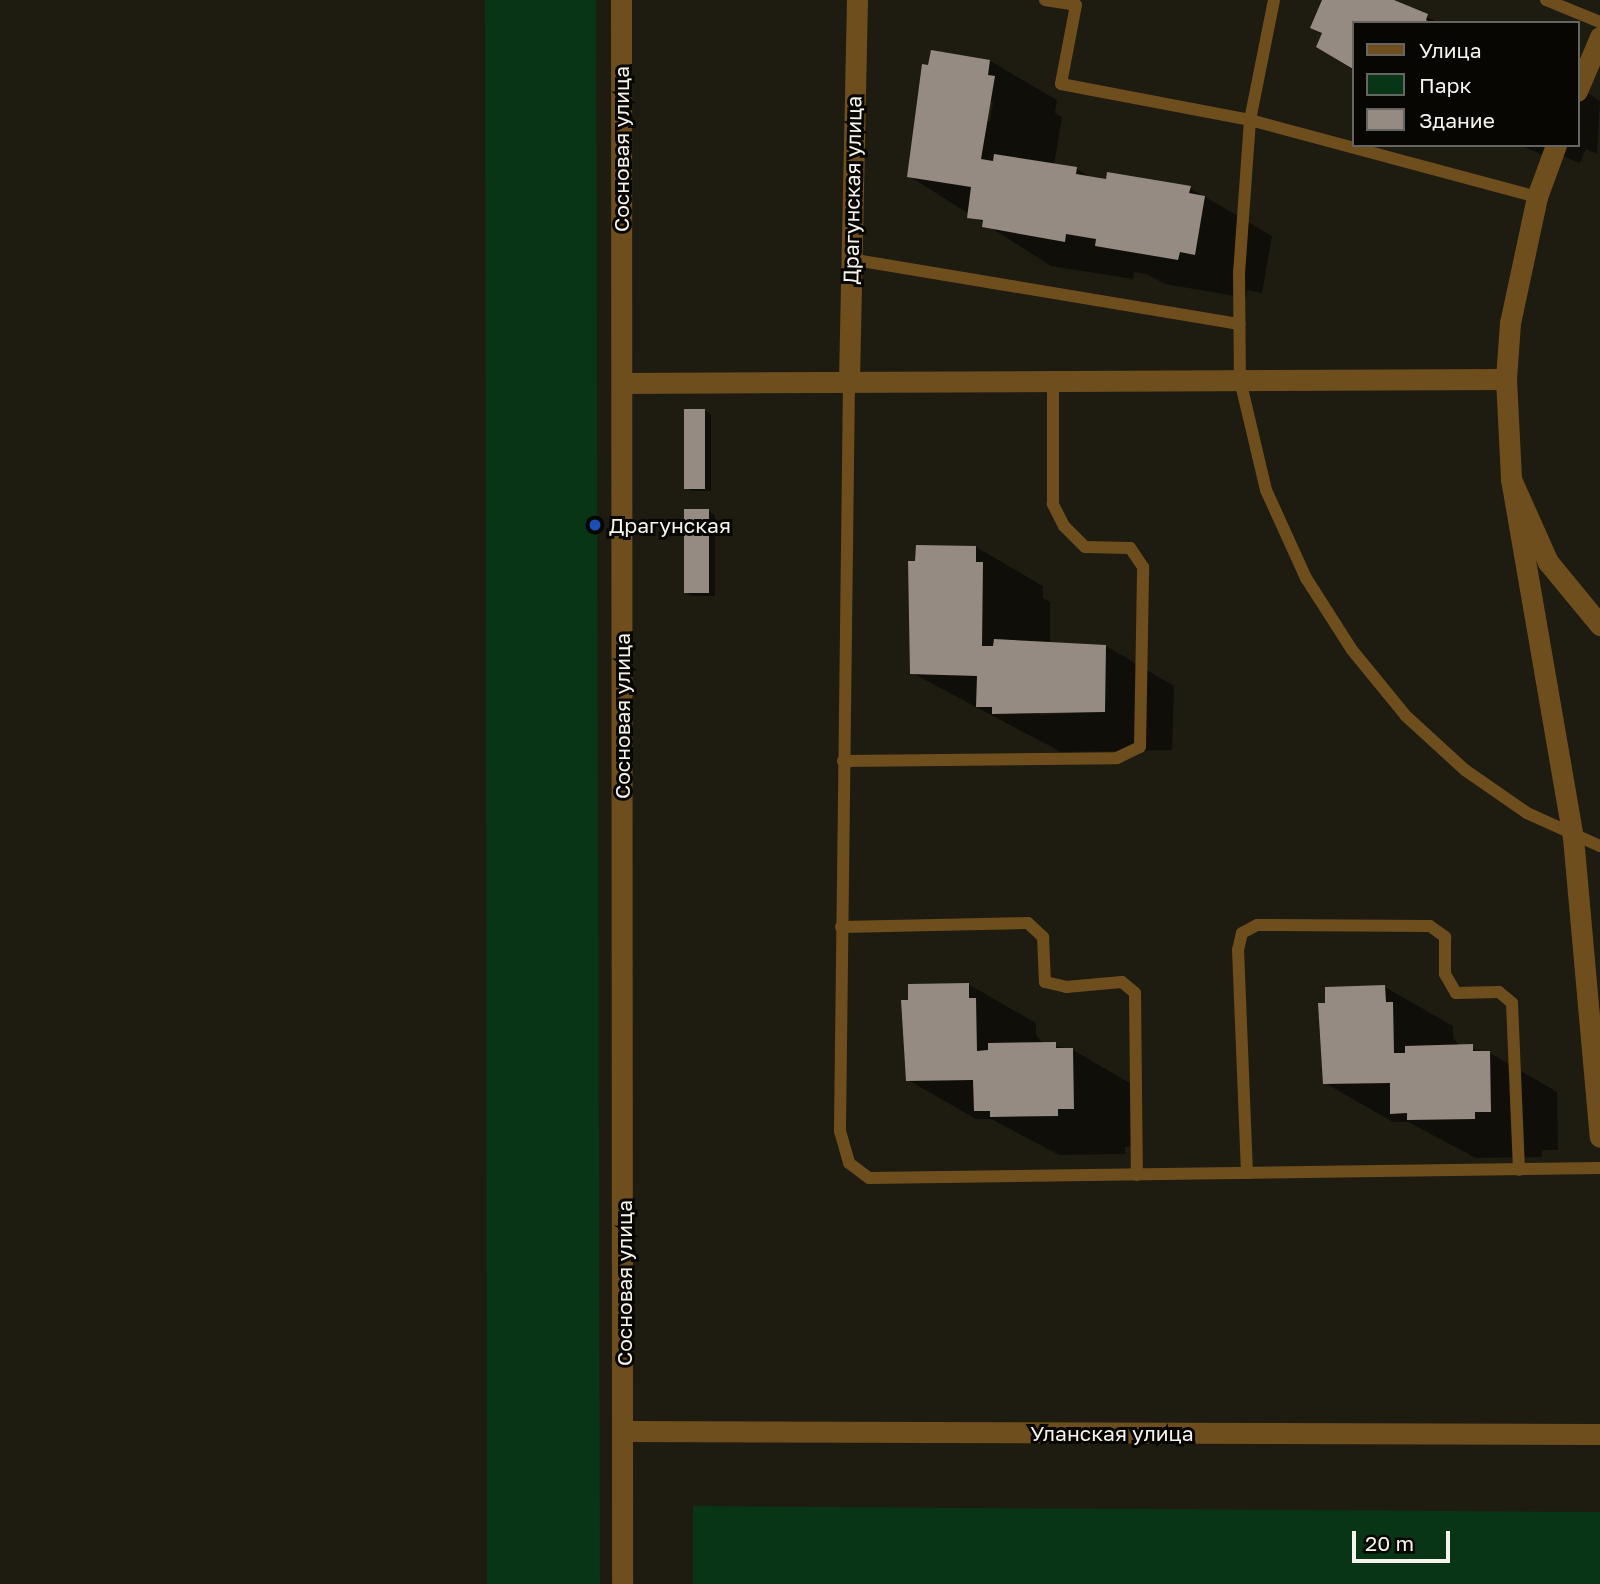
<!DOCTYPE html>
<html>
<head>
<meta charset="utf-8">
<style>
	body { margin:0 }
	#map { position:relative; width:1600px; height:1584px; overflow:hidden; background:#1e1b11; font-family:"Golos Text",sans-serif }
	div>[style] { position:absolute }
	.green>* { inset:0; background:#073515 }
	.shadow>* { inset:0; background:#0007 }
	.building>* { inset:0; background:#958b82 }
	.service>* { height:12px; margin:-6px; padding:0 6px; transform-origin:6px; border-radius:6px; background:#6f4e1e }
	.minor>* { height:21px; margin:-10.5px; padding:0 10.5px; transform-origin:10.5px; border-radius:10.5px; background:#6f4e1e }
	.dots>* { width:19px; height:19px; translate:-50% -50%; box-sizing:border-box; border:4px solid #070603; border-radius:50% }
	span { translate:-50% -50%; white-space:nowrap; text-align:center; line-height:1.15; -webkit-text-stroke:6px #070603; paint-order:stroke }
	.street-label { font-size:21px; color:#f6f4ed }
	.poi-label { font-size:21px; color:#f6f4ed }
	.left { translate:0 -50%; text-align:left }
	.legend { position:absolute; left:1352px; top:21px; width:228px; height:126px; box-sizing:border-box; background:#070603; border:2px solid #676561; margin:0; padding:9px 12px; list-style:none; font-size:21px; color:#f6f4ed }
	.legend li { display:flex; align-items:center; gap:14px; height:35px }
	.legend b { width:35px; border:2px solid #676561 }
	.scale { position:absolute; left:1352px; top:1531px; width:98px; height:32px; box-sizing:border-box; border:4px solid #f6f4ed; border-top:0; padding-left:9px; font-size:21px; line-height:24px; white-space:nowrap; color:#f6f4ed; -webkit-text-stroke:5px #070603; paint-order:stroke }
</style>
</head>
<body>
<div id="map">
	<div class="green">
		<i style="clip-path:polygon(485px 0,596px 0,600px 1584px,487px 1584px)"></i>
		<i style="clip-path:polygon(693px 1506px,1600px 1512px,1600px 1584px,693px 1584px)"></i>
	</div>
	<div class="shadow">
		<i style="clip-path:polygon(1324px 0,1390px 0,1440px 23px,1353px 23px,1353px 70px,1337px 60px,1323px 34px)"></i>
		<i style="clip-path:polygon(evenodd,990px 61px,1057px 100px,1055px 113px,1062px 117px,1054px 165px,1077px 169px,1094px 179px,1190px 188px,1272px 236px,1262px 293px,1247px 290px,1246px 298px,1165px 284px,1146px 274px,1134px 272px,1133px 279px,1051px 266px,909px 176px,990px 61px,989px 102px,993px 102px,990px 121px,987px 121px,989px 102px)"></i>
		<i style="clip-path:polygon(1577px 86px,1600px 101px,1597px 154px,1586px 149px,1580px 163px,1560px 155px,1557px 161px,1519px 145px,1577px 145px)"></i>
		<i style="clip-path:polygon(704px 410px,711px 414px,711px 491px,692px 491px,686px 488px)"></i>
		<i style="clip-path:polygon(708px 511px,715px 515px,715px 596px,692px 596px,685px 592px)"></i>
		<i style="clip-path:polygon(evenodd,976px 547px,1043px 586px,1043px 598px,1050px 602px,1050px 644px,1106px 646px,1174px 686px,1172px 750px,1061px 752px,912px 673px,976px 547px,1114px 710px,1041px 715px,1037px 711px,1114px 710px)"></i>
		<i style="clip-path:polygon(968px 984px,1036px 1023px,1036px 1035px,1043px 1043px,1073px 1050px,1140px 1089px,1141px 1147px,1125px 1147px,1125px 1154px,1059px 1155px,991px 1119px,976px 1119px,908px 1080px)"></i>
		<i style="clip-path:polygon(1385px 987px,1453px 1026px,1453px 1038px,1460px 1046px,1490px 1053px,1557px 1092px,1558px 1150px,1542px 1150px,1542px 1157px,1476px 1158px,1408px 1122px,1393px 1122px,1325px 1083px)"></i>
	</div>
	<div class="building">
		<i style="clip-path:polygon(1322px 0,1394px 0,1428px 14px,1426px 20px,1431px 23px,1353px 23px,1353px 69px,1316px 47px,1322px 33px,1310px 28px)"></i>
		<i style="clip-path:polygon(931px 50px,990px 60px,988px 75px,995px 76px,981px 159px,993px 161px,994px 154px,1077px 167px,1076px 174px,1106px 179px,1107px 172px,1191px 186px,1189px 193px,1205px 196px,1195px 255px,1180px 252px,1178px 260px,1095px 246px,1096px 239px,1066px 234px,1065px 242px,982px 227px,983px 220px,967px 218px,971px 187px,907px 177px,922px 64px,928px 65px)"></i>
		<i style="clip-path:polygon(684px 409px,705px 409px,705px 489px,684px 489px)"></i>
		<i style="clip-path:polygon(684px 509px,709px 509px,709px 593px,684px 593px)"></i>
		<i style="clip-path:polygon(916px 545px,976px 546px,976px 562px,983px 562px,982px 646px,993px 646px,994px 639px,1106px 645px,1105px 712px,992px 714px,992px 707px,976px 707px,977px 676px,910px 674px,908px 561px,915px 561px)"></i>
		<i style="clip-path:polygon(969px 983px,969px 998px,976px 998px,977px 1051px,988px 1050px,988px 1043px,1056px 1042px,1056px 1048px,1073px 1048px,1074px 1109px,1058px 1109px,1058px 1116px,990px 1117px,990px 1111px,974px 1111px,973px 1080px,906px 1081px,901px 1000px,908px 1000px,908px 984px)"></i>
		<i style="clip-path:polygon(1385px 985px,1386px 1002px,1393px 1002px,1394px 1053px,1405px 1053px,1405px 1046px,1473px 1044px,1473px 1051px,1490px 1051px,1491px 1112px,1475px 1112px,1475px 1119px,1407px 1120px,1407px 1113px,1390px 1114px,1390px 1083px,1323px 1084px,1318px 1003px,1325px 1003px,1325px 987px)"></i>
	</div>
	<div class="service">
		<i style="left:1045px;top:0;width:31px;rotate:9deg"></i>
		<i style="left:1076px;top:5px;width:80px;rotate:100.8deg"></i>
		<i style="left:1061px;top:84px;width:192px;rotate:10.8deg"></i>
		<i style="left:1250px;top:120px;width:297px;rotate:15deg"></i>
		<i style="left:1274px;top:0;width:122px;rotate:101.3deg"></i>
		<i style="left:1250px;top:120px;width:152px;rotate:94.1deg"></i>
		<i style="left:1239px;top:272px;width:108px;rotate:89.5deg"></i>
		<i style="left:1240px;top:380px;width:113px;rotate:76.7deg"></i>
		<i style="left:1266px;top:490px;width:97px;rotate:65.6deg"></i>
		<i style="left:1306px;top:578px;width:85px;rotate:57.4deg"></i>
		<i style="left:1352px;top:650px;width:85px;rotate:50.7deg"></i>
		<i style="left:1406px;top:716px;width:80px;rotate:42.5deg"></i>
		<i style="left:1465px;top:770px;width:75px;rotate:34.7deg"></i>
		<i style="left:1527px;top:813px;width:80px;rotate:24.3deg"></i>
		<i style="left:1546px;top:0;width:58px;rotate:22.2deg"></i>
		<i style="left:850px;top:259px;width:395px;rotate:9.5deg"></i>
		<i style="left:849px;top:381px;width:750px;rotate:90.69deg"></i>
		<i style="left:840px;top:1131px;width:33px;rotate:74deg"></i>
		<i style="left:849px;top:1163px;width:25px;rotate:37deg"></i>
		<i style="left:869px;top:1178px;width:731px;rotate:-0.78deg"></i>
		<i style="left:843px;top:761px;width:274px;rotate:-0.6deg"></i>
		<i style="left:1117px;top:758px;width:25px;rotate:-26deg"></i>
		<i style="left:1140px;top:747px;width:180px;rotate:-89deg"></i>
		<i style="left:1143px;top:567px;width:23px;rotate:-124deg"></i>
		<i style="left:1130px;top:548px;width:45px;rotate:-178.7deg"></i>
		<i style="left:1085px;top:547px;width:30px;rotate:-135deg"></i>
		<i style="left:1064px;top:526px;width:25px;rotate:-117deg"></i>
		<i style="left:1053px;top:504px;width:123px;rotate:-90deg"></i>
		<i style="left:841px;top:927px;width:187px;rotate:-1.2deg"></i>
		<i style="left:1028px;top:923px;width:21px;rotate:43deg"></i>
		<i style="left:1043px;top:937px;width:45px;rotate:87.5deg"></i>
		<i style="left:1045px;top:982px;width:22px;rotate:13deg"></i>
		<i style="left:1066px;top:987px;width:56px;rotate:-5.1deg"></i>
		<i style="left:1122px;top:982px;width:17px;rotate:40deg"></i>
		<i style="left:1135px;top:993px;width:182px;rotate:89.4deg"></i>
		<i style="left:1247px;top:1173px;width:223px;rotate:-92.3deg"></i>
		<i style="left:1238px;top:950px;width:17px;rotate:-77deg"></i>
		<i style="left:1242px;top:933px;width:17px;rotate:-28deg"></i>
		<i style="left:1257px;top:925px;width:173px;rotate:0.3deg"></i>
		<i style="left:1430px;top:926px;width:19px;rotate:36deg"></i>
		<i style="left:1445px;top:937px;width:37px;rotate:90deg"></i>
		<i style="left:1445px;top:974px;width:22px;rotate:60deg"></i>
		<i style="left:1456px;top:993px;width:43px;rotate:-1.3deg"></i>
		<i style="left:1499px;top:992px;width:17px;rotate:40deg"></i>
		<i style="left:1512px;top:1003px;width:167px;rotate:87.6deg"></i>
	</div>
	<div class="minor">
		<i style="left:621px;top:0;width:1584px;rotate:89.96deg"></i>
		<i style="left:1577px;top:91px;width:59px;rotate:-66.9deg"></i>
		<i style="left:1556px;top:145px;width:55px;rotate:110.1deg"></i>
		<i style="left:1537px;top:197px;width:129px;rotate:102.1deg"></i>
		<i style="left:1510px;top:323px;width:56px;rotate:94.1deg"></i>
		<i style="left:1506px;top:379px;width:100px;rotate:87.1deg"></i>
		<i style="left:1511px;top:479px;width:91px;rotate:66deg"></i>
		<i style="left:1548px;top:562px;width:82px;rotate:50.5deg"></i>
		<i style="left:849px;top:381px;width:381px;rotate:-88.8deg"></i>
		<i style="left:622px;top:383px;width:884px;rotate:-0.26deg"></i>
		<i style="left:1511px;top:479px;width:363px;rotate:80.2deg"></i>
		<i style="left:1573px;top:837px;width:301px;rotate:84.9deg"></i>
		<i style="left:624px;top:1431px;width:976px;rotate:0.18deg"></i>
	</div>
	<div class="dots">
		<i style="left:595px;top:525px;background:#1a4fb4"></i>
	</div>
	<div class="street-label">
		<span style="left:621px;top:149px;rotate:-90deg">Сосновая улица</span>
		<span style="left:852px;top:190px;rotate:-89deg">Драгунская улица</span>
		<span style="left:622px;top:716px;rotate:-90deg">Сосновая улица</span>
		<span style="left:624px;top:1283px;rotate:-90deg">Сосновая улица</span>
		<span style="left:1112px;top:1433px">Уланская улица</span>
	</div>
	<div class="poi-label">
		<span class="left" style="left:609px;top:525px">Драгунская</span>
	</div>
	<ul class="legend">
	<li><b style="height:9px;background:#6f4e1e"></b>Улица</li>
	<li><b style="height:19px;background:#073515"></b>Парк</li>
	<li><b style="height:19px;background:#958b82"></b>Здание</li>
	</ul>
	<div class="scale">20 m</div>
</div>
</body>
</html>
